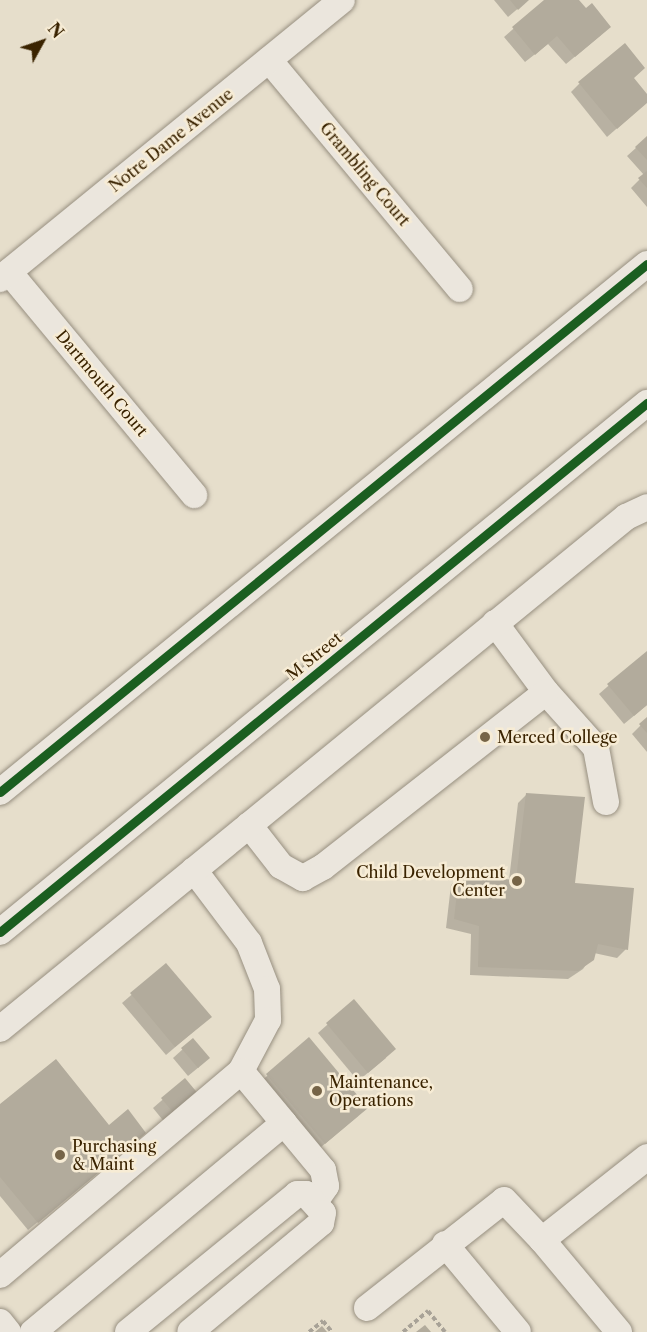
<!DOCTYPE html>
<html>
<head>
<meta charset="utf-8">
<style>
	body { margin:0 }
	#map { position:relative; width:647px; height:1332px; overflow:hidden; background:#e6decb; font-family:"Libre Caslon Text",serif }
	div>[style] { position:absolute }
	.shadow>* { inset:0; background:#0003 }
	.building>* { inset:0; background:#b2ab9c }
	.path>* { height:4px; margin-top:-2px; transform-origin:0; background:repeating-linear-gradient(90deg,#a8a297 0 4.5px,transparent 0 7.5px) }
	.roads { filter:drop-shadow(0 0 2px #978f80) drop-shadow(0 0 2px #978f80) }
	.minor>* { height:26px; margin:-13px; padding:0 13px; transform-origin:13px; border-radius:13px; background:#ebe6dd }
	.cycleway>* { height:9px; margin:-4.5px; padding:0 4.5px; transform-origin:4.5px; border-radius:4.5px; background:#1b5e20 }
	.dots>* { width:16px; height:16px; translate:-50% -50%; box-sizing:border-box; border:3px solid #f7ecd5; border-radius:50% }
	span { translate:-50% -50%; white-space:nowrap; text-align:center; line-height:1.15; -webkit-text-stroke:5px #f7ecd5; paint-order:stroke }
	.street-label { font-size:16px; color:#3a2300 }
	.poi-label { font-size:16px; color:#3a2300 }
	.left { translate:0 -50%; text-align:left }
	.right { translate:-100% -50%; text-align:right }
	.north { position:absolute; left:12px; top:12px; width:60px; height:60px; -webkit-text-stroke:4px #f7ecd5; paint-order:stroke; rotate:50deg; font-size:16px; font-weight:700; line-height:24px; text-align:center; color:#3a2300 }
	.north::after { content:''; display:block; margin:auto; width:21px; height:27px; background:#3a2300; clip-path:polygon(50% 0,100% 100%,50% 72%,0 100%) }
</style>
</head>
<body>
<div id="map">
	<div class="shadow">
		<i style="clip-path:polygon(494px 0,528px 0,508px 17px)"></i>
		<i style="clip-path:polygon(546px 0,577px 0,601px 35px,566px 64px,548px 44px,525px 62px,504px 37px)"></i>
		<i style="clip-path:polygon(632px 79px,647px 102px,607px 137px,571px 92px,579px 84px)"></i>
		<i style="clip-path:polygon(647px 138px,647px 207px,631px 188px,644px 175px,627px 156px)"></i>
		<i style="clip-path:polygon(647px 652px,647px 705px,624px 724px,599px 694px)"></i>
		<i style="clip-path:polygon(647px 719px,647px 752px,632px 734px)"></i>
		<i style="clip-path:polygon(527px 794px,573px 885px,626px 949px,617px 958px,594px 953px,583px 969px,568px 979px,470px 975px,471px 934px,446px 928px,451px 885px,460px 876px,509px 880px,518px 803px)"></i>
		<i style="clip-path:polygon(166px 965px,201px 1025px,166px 1055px,122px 1003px)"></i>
		<i style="clip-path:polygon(354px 1001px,386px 1058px,358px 1081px,318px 1033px)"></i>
		<i style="clip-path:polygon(309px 1039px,358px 1116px,315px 1152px,258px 1084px)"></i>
		<i style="clip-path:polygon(193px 1040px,199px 1067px,188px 1076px,173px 1058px)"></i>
		<i style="clip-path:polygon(184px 1081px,198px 1096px,166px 1124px,153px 1108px)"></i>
		<i style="clip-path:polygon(0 1106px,109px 1127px,135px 1142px,28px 1230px,0 1196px)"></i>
	</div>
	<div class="building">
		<i style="clip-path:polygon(510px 0,529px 0,518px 10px)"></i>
		<i style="clip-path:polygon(544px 0,579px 0,586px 8px,592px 3px,611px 27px,575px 57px,557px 36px,535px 55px,512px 27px)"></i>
		<i style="clip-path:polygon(625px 43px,645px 68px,634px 78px,647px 94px,647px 103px,617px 129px,578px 82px)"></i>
		<i style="clip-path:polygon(647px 136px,647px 160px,635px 147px)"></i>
		<i style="clip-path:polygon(647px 171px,647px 188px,638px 178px)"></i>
		<i style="clip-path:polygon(647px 651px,647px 705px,634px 716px,607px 684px)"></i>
		<i style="clip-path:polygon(647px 717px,647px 733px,639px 724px)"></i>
		<i style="clip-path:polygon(526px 793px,585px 797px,575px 883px,634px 888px,628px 950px,598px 944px,594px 960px,578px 971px,478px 967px,479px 926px,454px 919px,459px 875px,516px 880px)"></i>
		<i style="clip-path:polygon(166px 963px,212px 1017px,175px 1047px,130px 993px)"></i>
		<i style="clip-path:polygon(354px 999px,396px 1049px,368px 1073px,326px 1023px)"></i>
		<i style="clip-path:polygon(309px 1037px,368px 1108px,325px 1144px,266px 1074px)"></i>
		<i style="clip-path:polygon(193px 1038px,210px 1058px,198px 1068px,181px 1048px)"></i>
		<i style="clip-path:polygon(56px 1059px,109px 1125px,128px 1109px,146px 1133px,38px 1223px,0 1177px,0 1104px)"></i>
		<i style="clip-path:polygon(185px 1078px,200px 1096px,176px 1116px,161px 1098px)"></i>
		<i style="clip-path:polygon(425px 1325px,431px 1332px,416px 1332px)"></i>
		<i style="clip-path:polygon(322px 1326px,327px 1332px,315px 1332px)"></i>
	</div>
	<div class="path">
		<i style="left:309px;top:1332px;width:18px;rotate:-38deg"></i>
		<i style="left:323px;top:1321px;width:14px;rotate:51deg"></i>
		<i style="left:403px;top:1332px;width:33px;rotate:-40deg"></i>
		<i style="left:428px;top:1311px;width:27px;rotate:51deg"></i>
	</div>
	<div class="roads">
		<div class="minor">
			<i style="left:269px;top:60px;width:298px;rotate:50.2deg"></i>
			<i style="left:9px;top:272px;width:290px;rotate:50.3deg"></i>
			<i style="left:0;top:279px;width:441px;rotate:-39.2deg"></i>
			<i style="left:495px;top:623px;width:86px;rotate:53.5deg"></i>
			<i style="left:546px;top:692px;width:75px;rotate:48.2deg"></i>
			<i style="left:596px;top:748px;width:55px;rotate:79.5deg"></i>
			<i style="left:0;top:792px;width:835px;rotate:-39.22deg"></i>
			<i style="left:249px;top:825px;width:52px;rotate:52deg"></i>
			<i style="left:281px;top:866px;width:25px;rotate:29deg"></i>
			<i style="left:303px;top:878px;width:23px;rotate:-29deg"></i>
			<i style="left:323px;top:867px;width:283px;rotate:-38.1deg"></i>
			<i style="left:194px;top:870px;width:91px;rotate:53deg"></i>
			<i style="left:249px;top:943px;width:49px;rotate:68.6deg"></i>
			<i style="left:267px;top:989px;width:31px;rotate:88deg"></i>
			<i style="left:268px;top:1020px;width:58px;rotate:117.9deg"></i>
			<i style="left:0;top:932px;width:836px;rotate:-39.27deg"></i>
			<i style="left:0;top:1029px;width:809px;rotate:-39.28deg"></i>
			<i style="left:626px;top:517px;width:23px;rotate:-25deg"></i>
			<i style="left:284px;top:1123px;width:61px;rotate:50.3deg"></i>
			<i style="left:323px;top:1170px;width:16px;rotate:79deg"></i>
			<i style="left:326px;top:1186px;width:19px;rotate:125deg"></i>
			<i style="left:445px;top:1244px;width:114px;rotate:50.3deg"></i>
			<i style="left:0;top:1275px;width:316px;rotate:-40.2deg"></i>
			<i style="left:241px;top:1071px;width:67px;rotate:50.4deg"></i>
			<i style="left:284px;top:1123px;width:327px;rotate:140.2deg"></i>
			<i style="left:367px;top:1308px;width:174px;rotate:-38.2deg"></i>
			<i style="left:504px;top:1200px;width:55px;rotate:46.5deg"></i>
			<i style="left:0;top:1322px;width:13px;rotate:51deg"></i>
			<i style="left:128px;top:1332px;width:218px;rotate:-39.2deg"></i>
			<i style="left:297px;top:1194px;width:9px"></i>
			<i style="left:306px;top:1194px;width:25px;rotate:48deg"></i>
			<i style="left:323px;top:1213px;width:10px;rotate:101deg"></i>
			<i style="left:321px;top:1223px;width:170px;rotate:140.2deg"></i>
			<i style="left:619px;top:1332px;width:120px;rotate:-129.9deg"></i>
			<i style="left:542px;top:1240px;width:134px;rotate:-38.3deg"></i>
		</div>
	</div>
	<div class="cycleway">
		<i style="left:0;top:792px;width:835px;rotate:-39.22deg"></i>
		<i style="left:0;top:932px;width:836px;rotate:-39.27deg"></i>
	</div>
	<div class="dots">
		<i style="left:485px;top:737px;background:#766447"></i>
		<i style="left:517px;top:881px;background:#766447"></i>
		<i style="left:317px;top:1091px;background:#766447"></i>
		<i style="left:60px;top:1155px;background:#766447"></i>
	</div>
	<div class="street-label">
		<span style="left:171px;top:140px;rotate:-39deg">Notre Dame Avenue</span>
		<span style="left:365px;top:174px;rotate:50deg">Grambling Court</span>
		<span style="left:102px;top:383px;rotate:50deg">Dartmouth Court</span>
		<span style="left:314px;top:656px;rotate:-39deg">M Street</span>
	</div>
	<div class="poi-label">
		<span class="left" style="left:497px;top:737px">Merced College</span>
		<span class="right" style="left:505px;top:881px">Child Development<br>Center</span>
		<span class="left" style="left:329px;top:1091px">Maintenance,<br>Operations</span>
		<span class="left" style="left:72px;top:1155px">Purchasing<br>&amp; Maint</span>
	</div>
	<div class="north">N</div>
</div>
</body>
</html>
